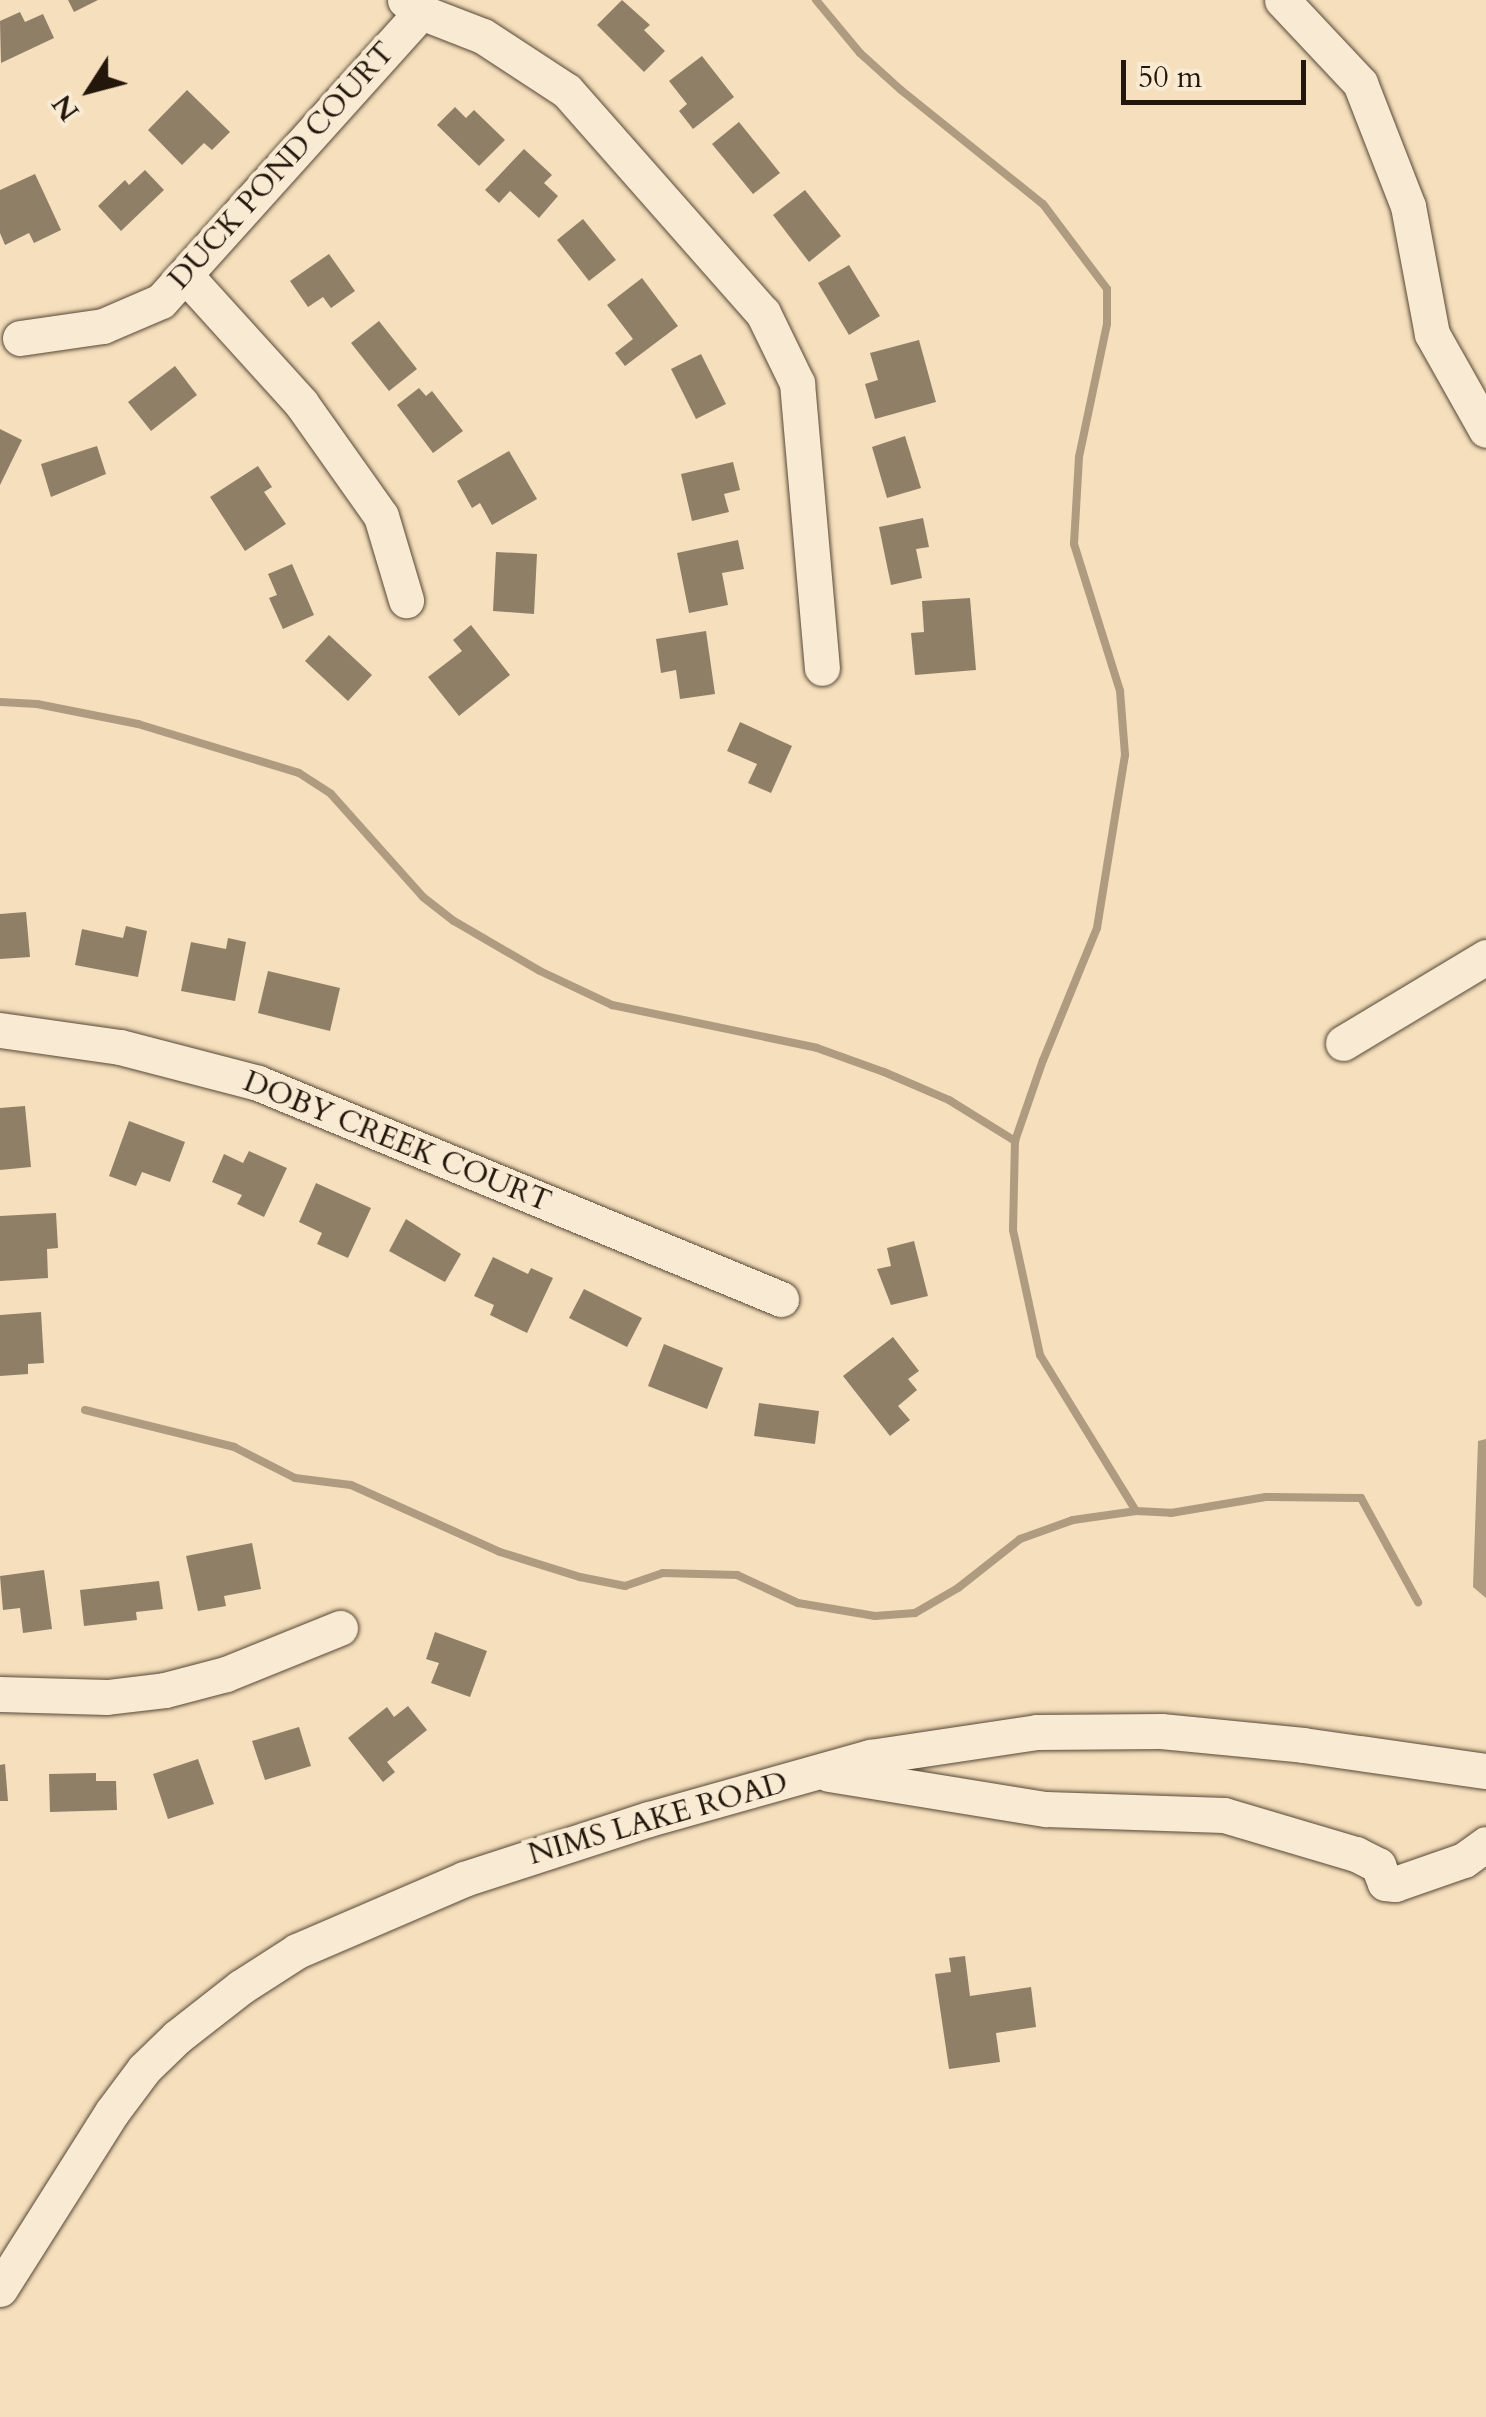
<!DOCTYPE html>
<html>
<head>
<meta charset="utf-8">
<style>
	body { margin:0 }
	#map { position:relative; width:1486px; height:2417px; overflow:hidden; background:#f5dfbc; font-family:Cardo,serif }
	div>[style] { position:absolute }
	.water>* { inset:0; background:#ae9b80 }
	.stream>* { height:8px; margin:-4px; padding:0 4px; transform-origin:4px; border-radius:4px; background:#ae9b80 }
	.building>* { inset:0; background:#907f67 }
	.roads { filter:drop-shadow(0 0 2px #584837) drop-shadow(0 0 2px #584837) }
	.minor>* { height:35px; margin:-17.5px; padding:0 17.5px; transform-origin:17.5px; border-radius:17.5px; background:#f8ead3 }
	span { translate:-50% -50%; white-space:nowrap; text-align:center; line-height:1.15; -webkit-text-stroke:9px #f8ead3; paint-order:stroke }
	.street-label { font-size:30px; color:#23160b }
	.north { position:absolute; left:40px; top:40px; width:100px; height:100px; -webkit-text-stroke:8px #f8ead3; paint-order:stroke; rotate:234deg; font-size:28px; font-weight:700; line-height:40px; text-align:center; color:#23160b }
	.north::after { content:''; display:block; margin:auto; width:35px; height:45px; background:#23160b; clip-path:polygon(50% 0,100% 100%,50% 72%,0 100%) }
	.scale { position:absolute; left:1121px; top:60px; width:185px; height:45px; box-sizing:border-box; border:5px solid #23160b; border-top:0; padding-left:12px; font-size:30px; line-height:35px; white-space:nowrap; color:#23160b; -webkit-text-stroke:8px #f8ead3; paint-order:stroke }
</style>
</head>
<body>
<div id="map">
	<div class="water">
		<i style="clip-path:polygon(1486px 1439px,1486px 1598px,1473px 1587px,1478px 1441px)"></i>
	</div>
	<div class="stream">
		<i style="left:816px;top:0;width:69px;rotate:50.3deg"></i>
		<i style="left:860px;top:53px;width:55px;rotate:42.1deg"></i>
		<i style="left:901px;top:90px;width:182px;rotate:38.8deg"></i>
		<i style="left:1043px;top:204px;width:106px;rotate:53deg"></i>
		<i style="left:1107px;top:289px;width:35px;rotate:90deg"></i>
		<i style="left:1107px;top:324px;width:136px;rotate:101.9deg"></i>
		<i style="left:1079px;top:457px;width:87px;rotate:93.3deg"></i>
		<i style="left:1074px;top:544px;width:154px;rotate:72.6deg"></i>
		<i style="left:1120px;top:691px;width:64px;rotate:85.5deg"></i>
		<i style="left:1125px;top:755px;width:175px;rotate:99.2deg"></i>
		<i style="left:1097px;top:928px;width:143px;rotate:112.2deg"></i>
		<i style="left:1043px;top:1060px;width:86px;rotate:109.1deg"></i>
		<i style="left:1015px;top:1141px;width:89px;rotate:91.3deg"></i>
		<i style="left:1013px;top:1230px;width:128px;rotate:77.8deg"></i>
		<i style="left:1040px;top:1355px;width:183px;rotate:58.4deg"></i>
		<i style="left:0;top:702px;width:37px;rotate:3deg"></i>
		<i style="left:37px;top:704px;width:103px;rotate:11.2deg"></i>
		<i style="left:138px;top:724px;width:168px;rotate:16.9deg"></i>
		<i style="left:299px;top:773px;width:38px;rotate:33deg"></i>
		<i style="left:331px;top:794px;width:138px;rotate:48.2deg"></i>
		<i style="left:423px;top:897px;width:39px;rotate:38deg"></i>
		<i style="left:454px;top:921px;width:99px;rotate:30.2deg"></i>
		<i style="left:540px;top:971px;width:80px;rotate:25.3deg"></i>
		<i style="left:612px;top:1005px;width:209px;rotate:11.8deg"></i>
		<i style="left:817px;top:1048px;width:71px;rotate:19.7deg"></i>
		<i style="left:884px;top:1072px;width:71px;rotate:23.3deg"></i>
		<i style="left:949px;top:1100px;width:78px;rotate:31.8deg"></i>
		<i style="left:85px;top:1410px;width:154px;rotate:13.9deg"></i>
		<i style="left:234px;top:1447px;width:68px;rotate:26.9deg"></i>
		<i style="left:295px;top:1478px;width:56px;rotate:7.1deg"></i>
		<i style="left:351px;top:1485px;width:163px;rotate:24.2deg"></i>
		<i style="left:500px;top:1552px;width:84px;rotate:17.4deg"></i>
		<i style="left:580px;top:1577px;width:46px;rotate:11.3deg"></i>
		<i style="left:625px;top:1586px;width:40px;rotate:-18.9deg"></i>
		<i style="left:663px;top:1573px;width:74px;rotate:1.5deg"></i>
		<i style="left:737px;top:1575px;width:67px;rotate:24.7deg"></i>
		<i style="left:798px;top:1603px;width:78px;rotate:9.6deg"></i>
		<i style="left:875px;top:1616px;width:40px;rotate:-4.3deg"></i>
		<i style="left:915px;top:1613px;width:50px;rotate:-30.2deg"></i>
		<i style="left:958px;top:1588px;width:79px;rotate:-38.3deg"></i>
		<i style="left:1020px;top:1539px;width:56px;rotate:-19.7deg"></i>
		<i style="left:1073px;top:1520px;width:64px;rotate:-8.1deg"></i>
		<i style="left:1136px;top:1511px;width:35px;rotate:3deg"></i>
		<i style="left:1171px;top:1513px;width:96px;rotate:-9.6deg"></i>
		<i style="left:1266px;top:1497px;width:95px;rotate:0.6deg"></i>
		<i style="left:1361px;top:1498px;width:119px;rotate:61.3deg"></i>
	</div>
	<div class="building">
		<i style="clip-path:polygon(68px 0,98px 0,74px 12px)"></i>
		<i style="clip-path:polygon(622px 0,650px 25px,644px 30px,665px 51px,644px 72px,597px 25px)"></i>
		<i style="clip-path:polygon(20px 12px,25px 22px,43px 14px,54px 38px,1px 63px,0 21px)"></i>
		<i style="clip-path:polygon(702px 56px,734px 97px,693px 129px,679px 111px,687px 104px,669px 81px)"></i>
		<i style="clip-path:polygon(187px 90px,230px 132px,212px 150px,204px 143px,182px 165px,148px 130px)"></i>
		<i style="clip-path:polygon(455px 107px,466px 118px,474px 110px,505px 140px,479px 166px,437px 125px)"></i>
		<i style="clip-path:polygon(739px 122px,780px 173px,753px 194px,712px 144px)"></i>
		<i style="clip-path:polygon(524px 149px,552px 175px,544px 183px,558px 196px,539px 218px,510px 191px,499px 203px,485px 190px)"></i>
		<i style="clip-path:polygon(145px 170px,164px 190px,121px 231px,98px 206px,125px 180px,129px 185px)"></i>
		<i style="clip-path:polygon(35px 174px,61px 230px,34px 243px,29px 233px,5px 245px,0 233px,0 190px)"></i>
		<i style="clip-path:polygon(805px 190px,841px 236px,809px 262px,773px 215px)"></i>
		<i style="clip-path:polygon(583px 219px,616px 260px,589px 281px,557px 240px)"></i>
		<i style="clip-path:polygon(329px 254px,355px 291px,331px 308px,323px 297px,308px 307px,290px 281px)"></i>
		<i style="clip-path:polygon(849px 265px,880px 316px,849px 335px,818px 283px)"></i>
		<i style="clip-path:polygon(642px 278px,678px 326px,625px 366px,615px 353px,633px 339px,607px 305px)"></i>
		<i style="clip-path:polygon(379px 321px,417px 369px,389px 391px,351px 343px)"></i>
		<i style="clip-path:polygon(919px 340px,936px 402px,875px 419px,865px 384px,878px 380px,870px 353px)"></i>
		<i style="clip-path:polygon(701px 354px,726px 404px,696px 419px,671px 369px)"></i>
		<i style="clip-path:polygon(175px 366px,197px 395px,151px 431px,128px 402px)"></i>
		<i style="clip-path:polygon(419px 388px,426px 396px,432px 391px,463px 431px,433px 453px,397px 405px)"></i>
		<i style="clip-path:polygon(0 429px,22px 440px,0 485px)"></i>
		<i style="clip-path:polygon(905px 436px,921px 488px,887px 498px,872px 447px)"></i>
		<i style="clip-path:polygon(97px 446px,106px 474px,51px 497px,41px 464px)"></i>
		<i style="clip-path:polygon(509px 451px,537px 499px,492px 525px,480px 503px,472px 508px,457px 481px)"></i>
		<i style="clip-path:polygon(733px 462px,740px 490px,724px 494px,729px 512px,692px 521px,681px 474px)"></i>
		<i style="clip-path:polygon(258px 466px,272px 487px,264px 492px,286px 524px,245px 551px,210px 497px)"></i>
		<i style="clip-path:polygon(923px 518px,929px 547px,916px 549px,922px 578px,891px 585px,879px 527px)"></i>
		<i style="clip-path:polygon(738px 540px,744px 569px,722px 573px,728px 605px,689px 613px,677px 553px)"></i>
		<i style="clip-path:polygon(496px 552px,537px 554px,534px 614px,493px 611px)"></i>
		<i style="clip-path:polygon(292px 564px,314px 615px,283px 629px,269px 598px,277px 595px,268px 574px)"></i>
		<i style="clip-path:polygon(970px 598px,976px 670px,915px 675px,911px 633px,924px 632px,922px 601px)"></i>
		<i style="clip-path:polygon(471px 625px,510px 675px,459px 716px,428px 677px,462px 651px,453px 640px)"></i>
		<i style="clip-path:polygon(706px 631px,715px 694px,680px 699px,676px 670px,661px 673px,656px 639px)"></i>
		<i style="clip-path:polygon(329px 635px,372px 675px,348px 701px,305px 661px)"></i>
		<i style="clip-path:polygon(740px 722px,792px 746px,771px 793px,748px 783px,757px 764px,727px 751px)"></i>
		<i style="clip-path:polygon(26px 912px,30px 957px,0 959px,0 914px)"></i>
		<i style="clip-path:polygon(126px 926px,147px 931px,138px 977px,75px 965px,82px 929px,123px 938px)"></i>
		<i style="clip-path:polygon(228px 938px,246px 942px,235px 1001px,181px 991px,191px 942px,226px 949px)"></i>
		<i style="clip-path:polygon(268px 971px,340px 988px,330px 1031px,258px 1013px)"></i>
		<i style="clip-path:polygon(25px 1106px,31px 1167px,0 1170px,0 1108px)"></i>
		<i style="clip-path:polygon(129px 1121px,185px 1142px,170px 1182px,142px 1172px,136px 1186px,109px 1176px)"></i>
		<i style="clip-path:polygon(249px 1151px,287px 1168px,264px 1217px,237px 1204px,242px 1195px,212px 1182px,224px 1154px,243px 1163px)"></i>
		<i style="clip-path:polygon(316px 1183px,371px 1208px,348px 1258px,317px 1244px,322px 1233px,299px 1222px)"></i>
		<i style="clip-path:polygon(56px 1213px,58px 1248px,47px 1249px,48px 1278px,0 1281px,0 1216px)"></i>
		<i style="clip-path:polygon(406px 1219px,461px 1254px,445px 1282px,389px 1251px)"></i>
		<i style="clip-path:polygon(914px 1241px,928px 1296px,891px 1305px,877px 1269px,891px 1266px,887px 1248px)"></i>
		<i style="clip-path:polygon(493px 1257px,528px 1274px,531px 1268px,553px 1278px,527px 1333px,490px 1315px,494px 1305px,474px 1296px)"></i>
		<i style="clip-path:polygon(584px 1289px,642px 1318px,627px 1347px,569px 1318px)"></i>
		<i style="clip-path:polygon(41px 1312px,44px 1363px,28px 1364px,28px 1374px,0 1376px,0 1315px)"></i>
		<i style="clip-path:polygon(893px 1337px,919px 1371px,908px 1379px,917px 1390px,898px 1406px,910px 1420px,890px 1436px,843px 1376px)"></i>
		<i style="clip-path:polygon(664px 1344px,723px 1368px,707px 1409px,648px 1386px)"></i>
		<i style="clip-path:polygon(759px 1403px,819px 1411px,815px 1444px,754px 1436px)"></i>
		<i style="clip-path:polygon(252px 1543px,261px 1589px,224px 1596px,226px 1606px,198px 1611px,186px 1556px)"></i>
		<i style="clip-path:polygon(44px 1570px,52px 1629px,23px 1633px,20px 1608px,3px 1610px,0 1576px)"></i>
		<i style="clip-path:polygon(159px 1581px,163px 1609px,136px 1612px,137px 1620px,84px 1626px,80px 1590px)"></i>
		<i style="clip-path:polygon(435px 1632px,487px 1651px,470px 1697px,431px 1683px,439px 1663px,426px 1659px)"></i>
		<i style="clip-path:polygon(408px 1706px,427px 1730px,387px 1762px,395px 1772px,383px 1782px,348px 1738px,387px 1707px,394px 1717px)"></i>
		<i style="clip-path:polygon(299px 1727px,311px 1766px,265px 1780px,252px 1741px)"></i>
		<i style="clip-path:polygon(198px 1759px,214px 1804px,168px 1819px,153px 1774px)"></i>
		<i style="clip-path:polygon(5px 1764px,8px 1801px,0 1801px,0 1765px)"></i>
		<i style="clip-path:polygon(96px 1773px,96px 1781px,116px 1781px,117px 1810px,50px 1812px,49px 1774px)"></i>
		<i style="clip-path:polygon(965px 1956px,970px 1996px,1031px 1987px,1036px 2027px,996px 2033px,1000px 2062px,949px 2069px,935px 1974px,951px 1972px,949px 1958px)"></i>
	</div>
	<div class="roads">
		<div class="minor">
			<i style="left:405px;top:0;width:20px;rotate:37deg"></i>
			<i style="left:421px;top:12px;width:66px;rotate:21.2deg"></i>
			<i style="left:483px;top:36px;width:100px;rotate:33.2deg"></i>
			<i style="left:567px;top:91px;width:296px;rotate:48.6deg"></i>
			<i style="left:763px;top:313px;width:78px;rotate:64.1deg"></i>
			<i style="left:797px;top:383px;width:286px;rotate:85deg"></i>
			<i style="left:1282px;top:0;width:114px;rotate:46.8deg"></i>
			<i style="left:1360px;top:83px;width:132px;rotate:68.7deg"></i>
			<i style="left:1408px;top:206px;width:130px;rotate:79.4deg"></i>
			<i style="left:1432px;top:334px;width:110px;rotate:60.6deg"></i>
			<i style="left:186px;top:276px;width:171px;rotate:47.8deg"></i>
			<i style="left:301px;top:403px;width:138px;rotate:54.7deg"></i>
			<i style="left:381px;top:516px;width:88px;rotate:73.4deg"></i>
			<i style="left:20px;top:338px;width:84px;rotate:-8.2deg"></i>
			<i style="left:103px;top:326px;width:63px;rotate:-23.3deg"></i>
			<i style="left:161px;top:301px;width:389px;rotate:-48deg"></i>
			<i style="left:0;top:1030px;width:121px;rotate:8.1deg"></i>
			<i style="left:120px;top:1047px;width:143px;rotate:14.6deg"></i>
			<i style="left:258px;top:1083px;width:566px;rotate:22.44deg"></i>
			<i style="left:1343px;top:1043px;width:167px;rotate:-31deg"></i>
			<i style="left:0;top:1694px;width:107px;rotate:1.6deg"></i>
			<i style="left:107px;top:1697px;width:58px;rotate:-6.9deg"></i>
			<i style="left:165px;top:1690px;width:63px;rotate:-14.7deg"></i>
			<i style="left:226px;top:1674px;width:123px;rotate:-22deg"></i>
			<i style="left:829px;top:1774px;width:220px;rotate:9.2deg"></i>
			<i style="left:1046px;top:1809px;width:178px;rotate:1.9deg"></i>
			<i style="left:1224px;top:1815px;width:138px;rotate:16.5deg"></i>
			<i style="left:1356px;top:1854px;width:25px;rotate:27deg"></i>
			<i style="left:1378px;top:1865px;width:19px;rotate:69deg"></i>
			<i style="left:1385px;top:1883px;width:10px;rotate:6deg"></i>
			<i style="left:1395px;top:1884px;width:73px;rotate:-19.2deg"></i>
			<i style="left:1464px;top:1860px;width:27px;rotate:-36deg"></i>
			<i style="left:0;top:2289px;width:209px;rotate:-57.7deg"></i>
			<i style="left:112px;top:2112px;width:54px;rotate:-53.3deg"></i>
			<i style="left:144px;top:2069px;width:46px;rotate:-44.1deg"></i>
			<i style="left:177px;top:2037px;width:81px;rotate:-38deg"></i>
			<i style="left:241px;top:1987px;width:67px;rotate:-32.7deg"></i>
			<i style="left:297px;top:1951px;width:182px;rotate:-23.3deg"></i>
			<i style="left:464px;top:1879px;width:194px;rotate:-18deg"></i>
			<i style="left:649px;top:1819px;width:230px;rotate:-15.7deg"></i>
			<i style="left:870px;top:1757px;width:169px;rotate:-8.5deg"></i>
			<i style="left:1037px;top:1732px;width:124px;rotate:-0.5deg"></i>
			<i style="left:1161px;top:1731px;width:143px;rotate:5.6deg"></i>
			<i style="left:1303px;top:1745px;width:185px;rotate:8.1deg"></i>
		</div>
	</div>
	<div class="street-label">
		<span style="left:282px;top:166px;rotate:-48deg">DUCK POND COURT</span>
		<span style="left:397px;top:1142px;rotate:22deg">DOBY CREEK COURT</span>
		<span style="left:658px;top:1819px;rotate:-16deg">NIMS LAKE ROAD</span>
	</div>
	<div class="north">N</div>
	<div class="scale">50 m</div>
</div>
</body>
</html>
